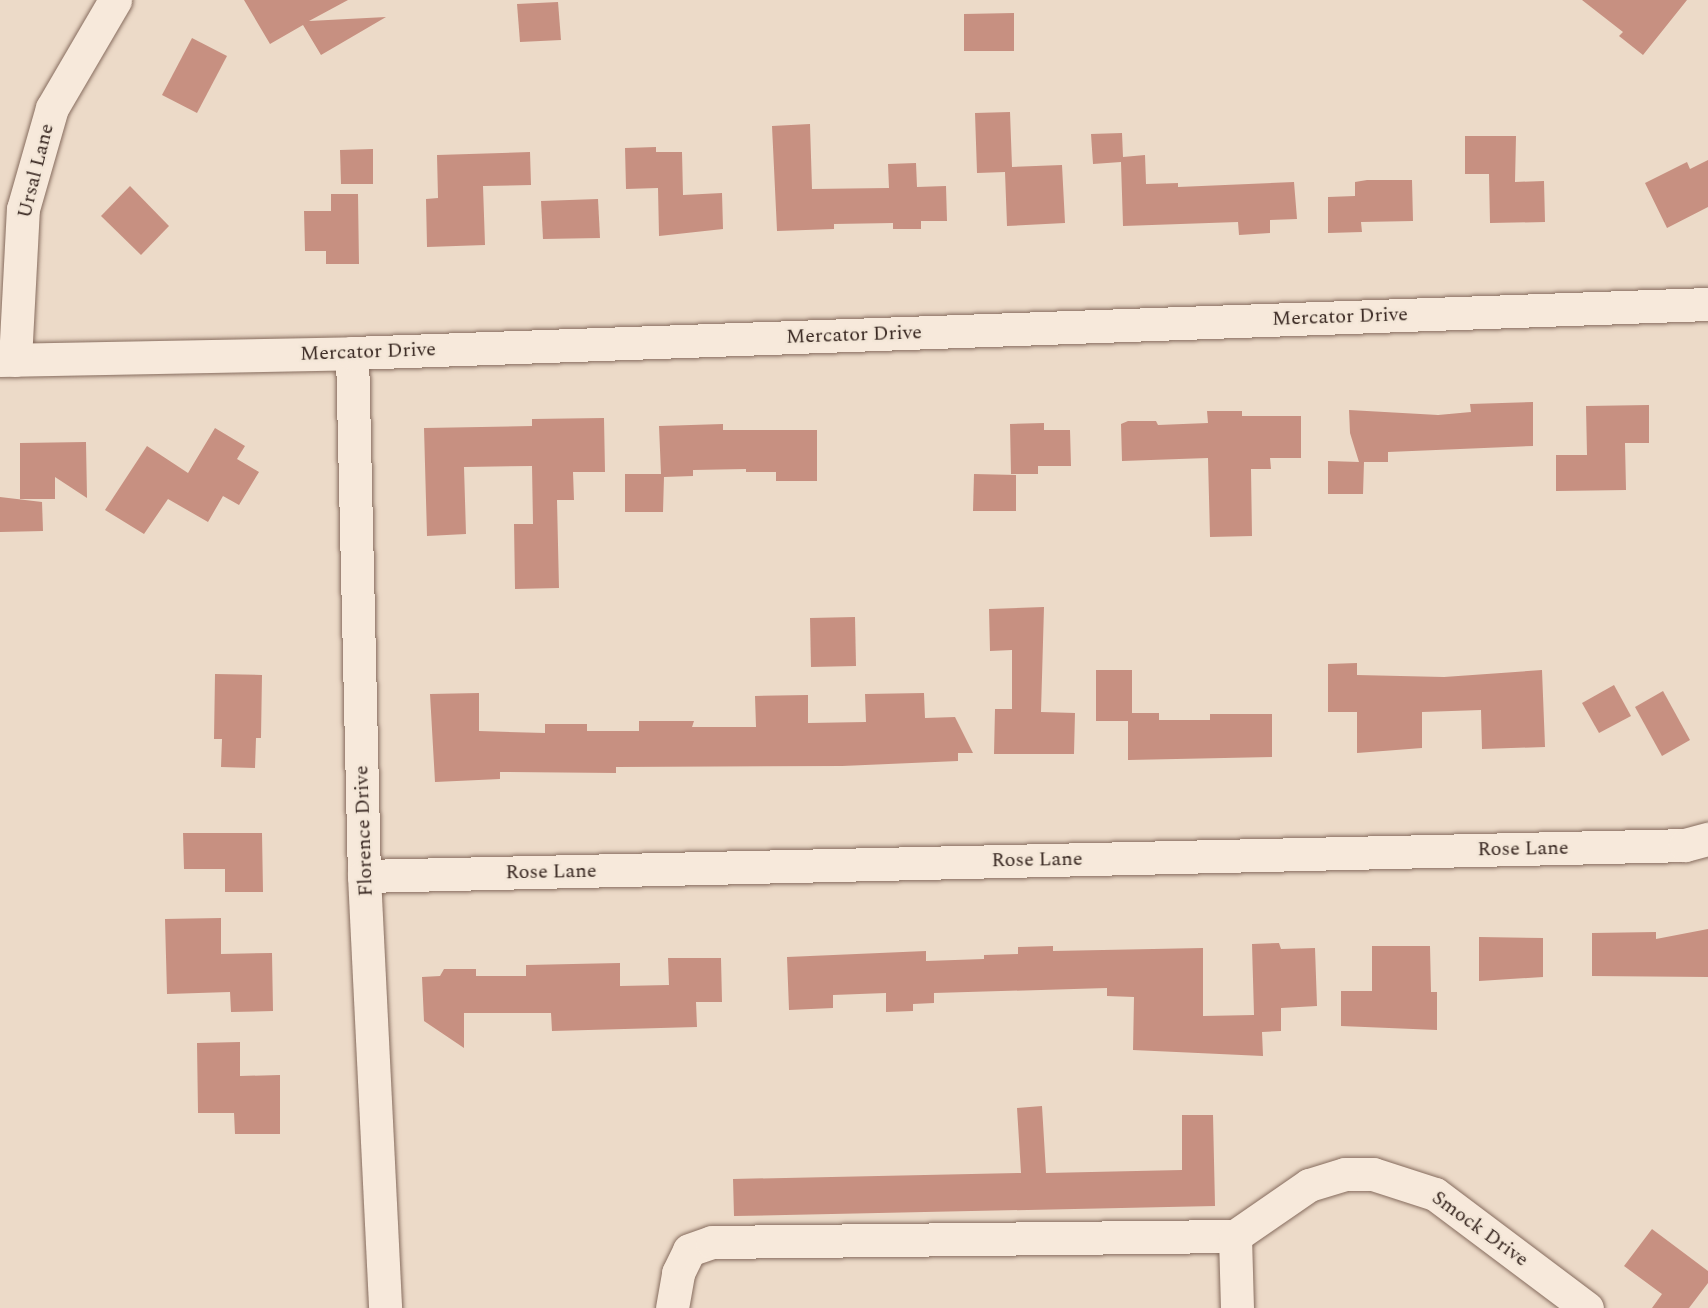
<!DOCTYPE html>
<html>
<head>
<meta charset="utf-8">
<style>
	body { margin:0 }
	#map { position:relative; width:1708px; height:1308px; overflow:hidden; background:#ecdac8; font-family:Spectral,serif }
	div>[style] { position:absolute }
	.building>* { inset:0; background:#c79081 }
	.roads { filter:drop-shadow(0 0 2px #866c5e) drop-shadow(0 0 2px #866c5e) }
	.minor>* { height:33px; margin:-16.5px; padding:0 16.5px; transform-origin:16.5px; border-radius:16.5px; background:#f7e9db }
	span { translate:-50% -50%; white-space:nowrap; text-align:center; line-height:1.15; -webkit-text-stroke:4.5px #f3e6d7; paint-order:stroke }
	.street-label { font-size:20px; color:#382721 }
</style>
</head>
<body>
<div id="map">
	<div class="building">
		<i style="clip-path:polygon(244px 0,348px 0,309px 21px,386px 17px,321px 55px,303px 25px,270px 44px)"></i>
		<i style="clip-path:polygon(1582px 0,1687px 0,1643px 55px,1619px 36px,1623px 32px)"></i>
		<i style="clip-path:polygon(558px 2px,561px 40px,520px 42px,517px 4px)"></i>
		<i style="clip-path:polygon(1014px 13px,1014px 51px,964px 51px,964px 14px)"></i>
		<i style="clip-path:polygon(192px 38px,227px 56px,197px 113px,162px 95px)"></i>
		<i style="clip-path:polygon(1010px 112px,1012px 167px,1062px 165px,1065px 223px,1007px 226px,1005px 172px,977px 173px,975px 113px)"></i>
		<i style="clip-path:polygon(810px 124px,812px 189px,889px 188px,888px 164px,916px 163px,917px 187px,946px 186px,947px 221px,921px 221px,921px 229px,893px 229px,893px 223px,834px 224px,834px 229px,777px 231px,772px 126px)"></i>
		<i style="clip-path:polygon(1122px 133px,1123px 157px,1145px 155px,1146px 184px,1178px 183px,1178px 187px,1294px 182px,1297px 219px,1270px 220px,1270px 233px,1239px 235px,1238px 222px,1123px 226px,1121px 162px,1093px 164px,1091px 134px)"></i>
		<i style="clip-path:polygon(1465px 136px,1516px 136px,1515px 182px,1544px 181px,1545px 222px,1490px 223px,1489px 174px,1465px 174px)"></i>
		<i style="clip-path:polygon(656px 147px,656px 152px,682px 152px,683px 195px,722px 193px,723px 229px,659px 236px,658px 188px,626px 189px,625px 148px)"></i>
		<i style="clip-path:polygon(373px 149px,373px 184px,341px 184px,340px 150px)"></i>
		<i style="clip-path:polygon(530px 152px,531px 185px,483px 186px,485px 245px,427px 247px,426px 199px,438px 198px,437px 155px)"></i>
		<i style="clip-path:polygon(1708px 160px,1708px 207px,1667px 228px,1645px 183px,1687px 162px,1690px 169px)"></i>
		<i style="clip-path:polygon(1367px 180px,1412px 180px,1413px 221px,1361px 222px,1362px 232px,1328px 233px,1328px 197px,1355px 196px,1355px 182px)"></i>
		<i style="clip-path:polygon(130px 186px,169px 226px,141px 255px,101px 216px)"></i>
		<i style="clip-path:polygon(331px 194px,358px 194px,359px 264px,326px 264px,326px 251px,305px 251px,304px 211px,331px 211px)"></i>
		<i style="clip-path:polygon(598px 199px,600px 238px,543px 239px,541px 201px)"></i>
		<i style="clip-path:polygon(1533px 402px,1533px 446px,1388px 452px,1388px 462px,1364px 462px,1363px 494px,1328px 494px,1328px 461px,1359px 462px,1350px 433px,1349px 410px,1438px 415px,1471px 412px,1470px 404px)"></i>
		<i style="clip-path:polygon(1649px 405px,1649px 443px,1625px 443px,1626px 490px,1556px 491px,1556px 455px,1587px 455px,1586px 406px)"></i>
		<i style="clip-path:polygon(1207px 411px,1242px 411px,1242px 416px,1301px 416px,1301px 458px,1270px 458px,1271px 469px,1251px 469px,1252px 536px,1210px 537px,1208px 458px,1122px 461px,1121px 424px,1128px 421px,1156px 421px,1158px 425px,1208px 423px)"></i>
		<i style="clip-path:polygon(604px 418px,605px 472px,573px 472px,574px 500px,557px 500px,559px 588px,515px 589px,514px 524px,533px 524px,532px 466px,464px 467px,466px 534px,427px 536px,424px 428px,532px 426px,532px 419px)"></i>
		<i style="clip-path:polygon(1044px 423px,1044px 430px,1070px 430px,1071px 466px,1038px 466px,1038px 474px,1011px 474px,1010px 424px)"></i>
		<i style="clip-path:polygon(723px 424px,723px 430px,817px 430px,817px 481px,776px 481px,776px 472px,746px 472px,746px 469px,693px 470px,693px 476px,664px 477px,663px 512px,625px 512px,625px 474px,661px 474px,659px 426px)"></i>
		<i style="clip-path:polygon(215px 428px,245px 446px,237px 459px,259px 472px,239px 505px,223px 496px,208px 522px,168px 499px,144px 534px,105px 510px,147px 446px,188px 473px)"></i>
		<i style="clip-path:polygon(86px 442px,87px 498px,55px 477px,55px 499px,20px 499px,20px 443px)"></i>
		<i style="clip-path:polygon(974px 474px,1016px 475px,1016px 511px,973px 511px)"></i>
		<i style="clip-path:polygon(0 497px,42px 502px,43px 531px,0 532px)"></i>
		<i style="clip-path:polygon(1044px 607px,1041px 712px,1075px 713px,1074px 754px,994px 754px,995px 709px,1012px 709px,1012px 650px,990px 651px,989px 609px)"></i>
		<i style="clip-path:polygon(855px 617px,856px 666px,811px 667px,810px 618px)"></i>
		<i style="clip-path:polygon(1357px 663px,1357px 675px,1444px 677px,1542px 670px,1545px 747px,1482px 749px,1481px 710px,1422px 712px,1422px 748px,1357px 753px,1357px 712px,1328px 712px,1328px 664px)"></i>
		<i style="clip-path:polygon(1096px 670px,1132px 670px,1132px 713px,1159px 713px,1159px 720px,1210px 720px,1210px 714px,1272px 714px,1272px 757px,1128px 760px,1128px 721px,1096px 721px)"></i>
		<i style="clip-path:polygon(215px 674px,262px 675px,261px 738px,256px 738px,255px 768px,221px 767px,222px 739px,214px 739px)"></i>
		<i style="clip-path:polygon(1614px 685px,1631px 716px,1599px 733px,1582px 703px)"></i>
		<i style="clip-path:polygon(1663px 691px,1690px 740px,1662px 756px,1635px 707px)"></i>
		<i style="clip-path:polygon(479px 693px,479px 731px,545px 733px,545px 724px,587px 724px,587px 731px,639px 731px,639px 721px,694px 721px,692px 727px,756px 727px,755px 696px,808px 695px,808px 723px,866px 722px,865px 694px,924px 693px,925px 718px,955px 717px,973px 753px,958px 753px,958px 761px,842px 766px,616px 767px,616px 773px,500px 772px,500px 779px,435px 782px,430px 694px)"></i>
		<i style="clip-path:polygon(183px 833px,262px 833px,263px 892px,225px 892px,225px 869px,184px 869px)"></i>
		<i style="clip-path:polygon(221px 918px,221px 954px,272px 953px,273px 1011px,231px 1012px,230px 992px,167px 994px,165px 919px)"></i>
		<i style="clip-path:polygon(1708px 929px,1708px 977px,1592px 976px,1592px 933px,1656px 932px,1656px 939px)"></i>
		<i style="clip-path:polygon(1479px 937px,1543px 938px,1543px 977px,1479px 981px)"></i>
		<i style="clip-path:polygon(1279px 943px,1281px 949px,1315px 948px,1317px 1006px,1281px 1008px,1281px 1031px,1262px 1032px,1263px 1056px,1133px 1050px,1134px 997px,1107px 996px,1107px 988px,934px 993px,934px 1003px,913px 1004px,913px 1011px,886px 1012px,886px 993px,833px 995px,833px 1008px,789px 1010px,787px 957px,926px 951px,926px 961px,984px 959px,984px 955px,1018px 954px,1018px 947px,1053px 946px,1053px 951px,1203px 948px,1203px 1016px,1254px 1015px,1252px 944px)"></i>
		<i style="clip-path:polygon(1372px 946px,1430px 946px,1431px 992px,1437px 992px,1437px 1030px,1341px 1026px,1341px 991px,1372px 991px)"></i>
		<i style="clip-path:polygon(668px 958px,721px 958px,722px 1002px,696px 1002px,697px 1027px,552px 1031px,551px 1013px,464px 1013px,464px 1048px,424px 1021px,422px 977px,440px 976px,444px 969px,476px 969px,476px 976px,526px 976px,526px 965px,620px 963px,620px 986px,669px 985px)"></i>
		<i style="clip-path:polygon(240px 1042px,240px 1076px,280px 1075px,280px 1134px,235px 1134px,234px 1113px,198px 1113px,197px 1043px)"></i>
		<i style="clip-path:polygon(1042px 1106px,1046px 1173px,1182px 1170px,1182px 1115px,1213px 1115px,1215px 1206px,734px 1216px,733px 1179px,1021px 1173px,1017px 1108px)"></i>
		<i style="clip-path:polygon(1652px 1229px,1708px 1271px,1708px 1283px,1689px 1308px,1652px 1308px,1662px 1294px,1624px 1266px)"></i>
	</div>
	<div class="roads">
		<div class="minor">
			<i style="left:352px;top:353px;width:523px;rotate:88.69deg"></i>
			<i style="left:364px;top:876px;width:433px;rotate:87.2deg"></i>
			<i style="left:0;top:360px;width:352px;rotate:-1.1deg"></i>
			<i style="left:352px;top:353px;width:1357px;rotate:-2.07deg"></i>
			<i style="left:15px;top:360px;width:151px;rotate:-87deg"></i>
			<i style="left:23px;top:209px;width:105px;rotate:-74deg"></i>
			<i style="left:52px;top:108px;width:125px;rotate:-59.7deg"></i>
			<i style="left:364px;top:876px;width:1321px;rotate:-1.34deg"></i>
			<i style="left:1685px;top:845px;width:24px;rotate:-15deg"></i>
			<i style="left:672px;top:1308px;width:36px;rotate:-80deg"></i>
			<i style="left:678px;top:1273px;width:25px;rotate:-64deg"></i>
			<i style="left:689px;top:1250px;width:24px;rotate:-19deg"></i>
			<i style="left:712px;top:1242px;width:523px;rotate:-0.66deg"></i>
			<i style="left:1237px;top:1308px;width:72px;rotate:-91.6deg"></i>
			<i style="left:1235px;top:1236px;width:90px;rotate:-34.6deg"></i>
			<i style="left:1309px;top:1185px;width:38px;rotate:-17deg"></i>
			<i style="left:1345px;top:1174px;width:28px"></i>
			<i style="left:1373px;top:1174px;width:65px;rotate:17.9deg"></i>
			<i style="left:1435px;top:1194px;width:190px;rotate:36.9deg"></i>
		</div>
	</div>
	<div class="street-label">
		<span style="left:36px;top:171px;rotate:-76deg">Ursal Lane</span>
		<span style="left:1340px;top:317px;rotate:-2deg">Mercator Drive</span>
		<span style="left:854px;top:335px;rotate:-2deg">Mercator Drive</span>
		<span style="left:368px;top:352px;rotate:-2deg">Mercator Drive</span>
		<span style="left:364px;top:831px;rotate:-92deg">Florence Drive</span>
		<span style="left:1523px;top:849px;rotate:-1deg">Rose Lane</span>
		<span style="left:1037px;top:860px;rotate:-1deg">Rose Lane</span>
		<span style="left:551px;top:872px;rotate:-1deg">Rose Lane</span>
		<span style="left:1480px;top:1229px;rotate:36deg">Smock Drive</span>
	</div>
</div>
</body>
</html>
